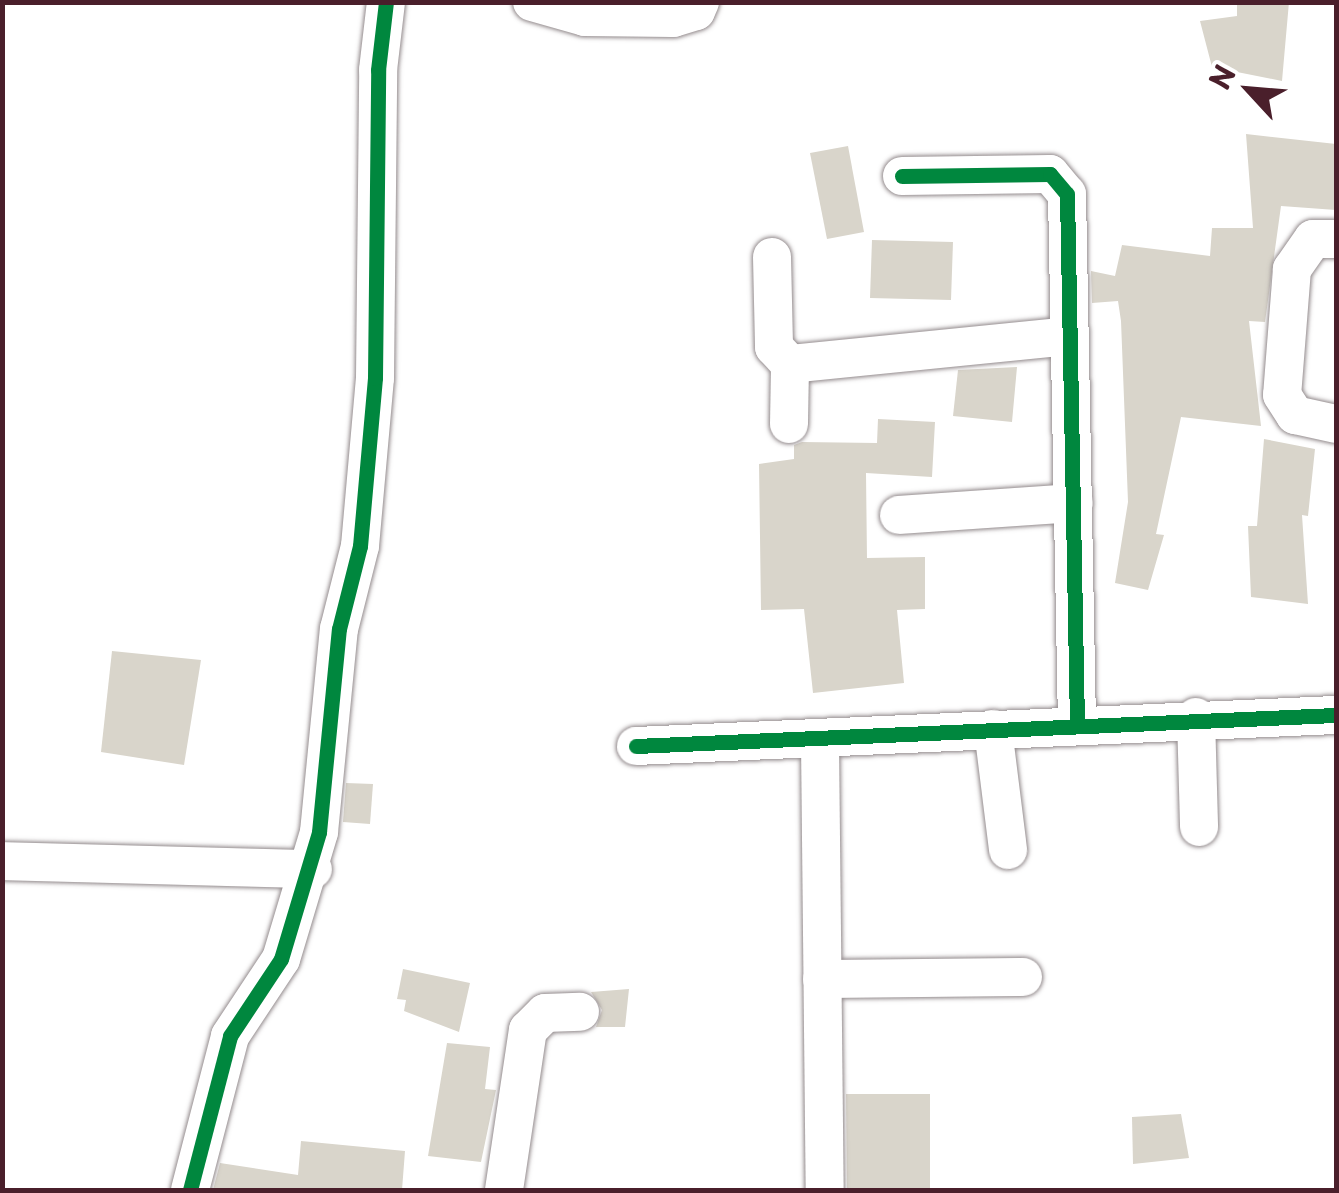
<!DOCTYPE html>
<html>
<head>
<meta charset="utf-8">
<style>
	body { margin:0 }
	#map { position:relative; width:1339px; height:1193px; overflow:hidden; background:#fff; font-family:"Playpen Sans",sans-serif }
	div>[style] { position:absolute }
	.building>* { inset:0; background:#d9d5cb }
	.roads { filter:drop-shadow(0 0 2px #948c8e) drop-shadow(0 0 2px #948c8e) }
	.minor>* { height:38px; margin:-19px; padding:0 19px; transform-origin:19px; border-radius:19px; background:#fff }
	.cycleway>* { height:15px; margin:-7.5px; padding:0 7.5px; transform-origin:7.5px; border-radius:7.5px; background:#00873e }
	span { translate:-50% -50%; white-space:nowrap; text-align:center; line-height:1.15; -webkit-text-stroke:9px #fff; paint-order:stroke }
	.frame { position:absolute; inset:0; border:5px solid #4a1f2b; pointer-events:none }
	.north { position:absolute; left:1199px; top:40px; width:100px; height:100px; -webkit-text-stroke:8px #fff; paint-order:stroke; rotate:296deg; font-size:28px; font-weight:700; line-height:40px; text-align:center; color:#4a1f2b }
	.north::after { content:''; display:block; margin:auto; width:35px; height:45px; background:#4a1f2b; clip-path:polygon(50% 0,100% 100%,50% 72%,0 100%) }
</style>
</head>
<body>
<div id="map">
	<div class="building">
		<i style="clip-path:polygon(1237px 2px,1289px 2px,1282px 81px,1212px 67px,1200px 21px,1237px 16px)"></i>
		<i style="clip-path:polygon(1246px 134px,1336px 144px,1336px 210px,1281px 206px,1265px 322px,1249px 321px,1261px 426px,1181px 417px,1156px 534px,1164px 535px,1148px 590px,1115px 583px,1128px 502px,1121px 321px,1118px 301px,1092px 303px,1091px 271px,1115px 276px,1122px 245px,1210px 256px,1212px 228px,1253px 228px)"></i>
		<i style="clip-path:polygon(848px 146px,864px 232px,827px 239px,810px 153px)"></i>
		<i style="clip-path:polygon(872px 240px,953px 242px,951px 300px,870px 298px)"></i>
		<i style="clip-path:polygon(1017px 367px,1012px 422px,953px 416px,958px 370px)"></i>
		<i style="clip-path:polygon(878px 419px,935px 422px,932px 477px,866px 473px,867px 558px,925px 557px,925px 609px,897px 610px,904px 683px,813px 693px,804px 609px,761px 610px,759px 464px,794px 459px,794px 445px,802px 442px,877px 443px)"></i>
		<i style="clip-path:polygon(1264px 439px,1315px 449px,1308px 516px,1302px 515px,1308px 604px,1251px 597px,1248px 526px,1257px 526px)"></i>
		<i style="clip-path:polygon(112px 651px,201px 660px,184px 765px,101px 752px)"></i>
		<i style="clip-path:polygon(346px 783px,373px 784px,370px 824px,343px 822px)"></i>
		<i style="clip-path:polygon(403px 969px,470px 983px,459px 1032px,404px 1011px,406px 1000px,397px 999px)"></i>
		<i style="clip-path:polygon(629px 989px,625px 1027px,596px 1027px,602px 1010px,591px 992px)"></i>
		<i style="clip-path:polygon(447px 1043px,490px 1047px,485px 1089px,496px 1090px,481px 1162px,428px 1156px)"></i>
		<i style="clip-path:polygon(846px 1094px,930px 1094px,930px 1190px,847px 1190px)"></i>
		<i style="clip-path:polygon(1181px 1114px,1189px 1158px,1133px 1164px,1132px 1117px)"></i>
		<i style="clip-path:polygon(301px 1141px,405px 1151px,402px 1190px,213px 1190px,220px 1163px,298px 1175px)"></i>
	</div>
	<div class="roads">
		<div class="minor">
			<i style="left:532px;top:2px;width:55px;rotate:15.8deg"></i>
			<i style="left:585px;top:17px;width:88px;rotate:0.7deg"></i>
			<i style="left:673px;top:18px;width:24px;rotate:-17deg"></i>
			<i style="left:696px;top:11px;width:10px;rotate:-66deg"></i>
			<i style="left:902px;top:176px;width:148px;rotate:-0.8deg"></i>
			<i style="left:1050px;top:174px;width:26px;rotate:50deg"></i>
			<i style="left:1067px;top:194px;width:530px;rotate:88.92deg"></i>
			<i style="left:1336px;top:239px;width:23px;rotate:180deg"></i>
			<i style="left:1313px;top:239px;width:37px;rotate:125deg"></i>
			<i style="left:1292px;top:269px;width:126px;rotate:94.5deg"></i>
			<i style="left:1282px;top:395px;width:24px;rotate:57deg"></i>
			<i style="left:1295px;top:415px;width:42px;rotate:12.4deg"></i>
			<i style="left:772px;top:257px;width:90px;rotate:88.7deg"></i>
			<i style="left:774px;top:347px;width:23px;rotate:47deg"></i>
			<i style="left:790px;top:364px;width:281px;rotate:-5.7deg"></i>
			<i style="left:789px;top:424px;width:60px;rotate:-89deg"></i>
			<i style="left:899px;top:515px;width:175px;rotate:-3.9deg"></i>
			<i style="left:1196px;top:717px;width:110px;rotate:88.4deg"></i>
			<i style="left:993px;top:729px;width:122px;rotate:82.9deg"></i>
			<i style="left:820px;top:742px;width:448px;rotate:89.4deg"></i>
			<i style="left:636px;top:746px;width:701px;rotate:-2.54deg"></i>
			<i style="left:2px;top:861px;width:311px;rotate:1.5deg"></i>
			<i style="left:822px;top:979px;width:201px;rotate:-0.6deg"></i>
			<i style="left:190px;top:1190px;width:159px;rotate:-75.4deg"></i>
			<i style="left:230px;top:1036px;width:92px;rotate:-56.5deg"></i>
			<i style="left:281px;top:959px;width:133px;rotate:-73.3deg"></i>
			<i style="left:319px;top:832px;width:204px;rotate:-84.4deg"></i>
			<i style="left:339px;top:629px;width:86px;rotate:-75.8deg"></i>
			<i style="left:360px;top:546px;width:169px;rotate:-84.9deg"></i>
			<i style="left:375px;top:378px;width:308px;rotate:-89.4deg"></i>
			<i style="left:378px;top:70px;width:68px;rotate:-83.3deg"></i>
			<i style="left:504px;top:1190px;width:162px;rotate:-81.5deg"></i>
			<i style="left:528px;top:1030px;width:24px;rotate:-45deg"></i>
			<i style="left:545px;top:1013px;width:35px;rotate:-2deg"></i>
		</div>
	</div>
	<div class="cycleway">
		<i style="left:902px;top:176px;width:148px;rotate:-0.8deg"></i>
		<i style="left:1050px;top:174px;width:26px;rotate:50deg"></i>
		<i style="left:1067px;top:194px;width:530px;rotate:88.92deg"></i>
		<i style="left:636px;top:746px;width:701px;rotate:-2.54deg"></i>
		<i style="left:190px;top:1190px;width:159px;rotate:-75.4deg"></i>
		<i style="left:230px;top:1036px;width:92px;rotate:-56.5deg"></i>
		<i style="left:281px;top:959px;width:133px;rotate:-73.3deg"></i>
		<i style="left:319px;top:832px;width:204px;rotate:-84.4deg"></i>
		<i style="left:339px;top:629px;width:86px;rotate:-75.8deg"></i>
		<i style="left:360px;top:546px;width:169px;rotate:-84.9deg"></i>
		<i style="left:375px;top:378px;width:308px;rotate:-89.4deg"></i>
		<i style="left:378px;top:70px;width:68px;rotate:-83.3deg"></i>
	</div>
	<div class="frame"></div>
	<div class="north">N</div>
</div>
</body>
</html>
